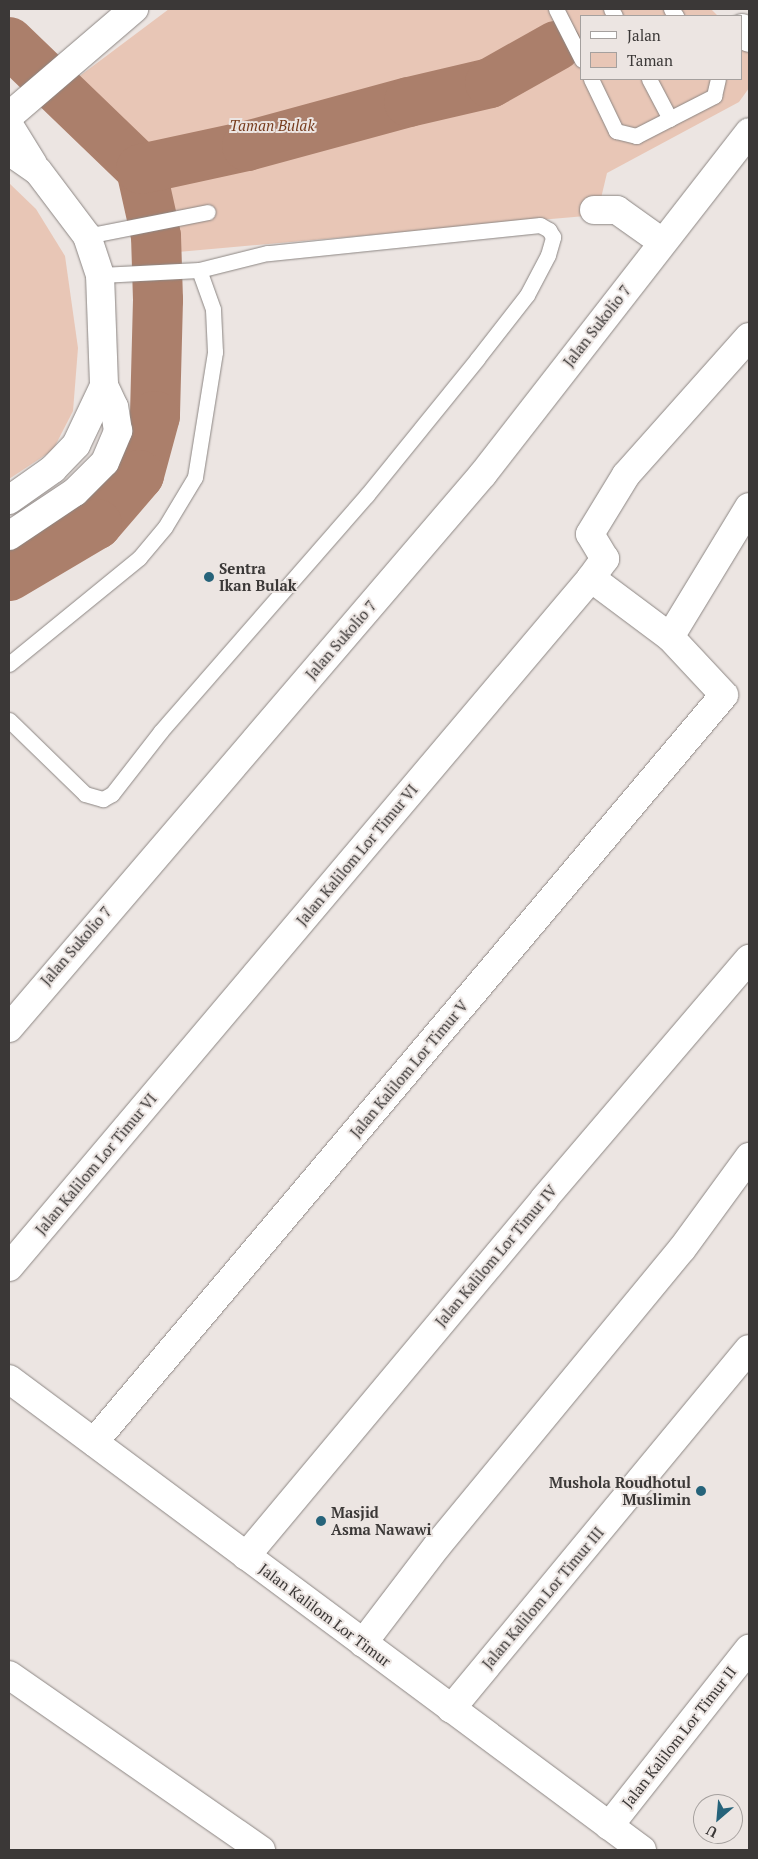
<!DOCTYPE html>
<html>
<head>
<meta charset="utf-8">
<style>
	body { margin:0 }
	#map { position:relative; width:758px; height:1859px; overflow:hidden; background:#ece5e2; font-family:"PT Serif",serif }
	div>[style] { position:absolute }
	.green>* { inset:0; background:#e8c6b6 }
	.river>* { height:50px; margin:-25px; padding:0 25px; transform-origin:25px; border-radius:25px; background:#ab7f6b }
	.roads { filter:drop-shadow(0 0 1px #8c8683) drop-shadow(0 0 1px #8c8683) }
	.service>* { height:15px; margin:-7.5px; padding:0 7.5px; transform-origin:7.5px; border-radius:7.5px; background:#fff }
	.minor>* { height:28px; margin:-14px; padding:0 14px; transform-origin:14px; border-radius:14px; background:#fff }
	.primary>* { height:28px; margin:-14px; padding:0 14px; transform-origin:14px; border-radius:14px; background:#fff }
	.dots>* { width:14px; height:14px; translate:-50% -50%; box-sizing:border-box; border:2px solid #ece5e2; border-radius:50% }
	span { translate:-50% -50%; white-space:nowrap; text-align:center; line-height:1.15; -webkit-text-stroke:4px #ece5e2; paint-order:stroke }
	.park-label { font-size:15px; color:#783d1f; font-style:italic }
	.street-label { font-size:15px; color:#3b3837 }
	.poi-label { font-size:15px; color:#3b3837; font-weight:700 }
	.left { translate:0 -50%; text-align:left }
	.right { translate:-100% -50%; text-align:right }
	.frame { position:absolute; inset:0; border:10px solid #3b3837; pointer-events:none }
	.legend { position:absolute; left:580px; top:15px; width:162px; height:65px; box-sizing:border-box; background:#ece5e2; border:1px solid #a5a09e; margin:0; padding:6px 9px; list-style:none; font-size:15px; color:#3b3837 }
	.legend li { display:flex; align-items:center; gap:10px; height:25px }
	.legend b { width:25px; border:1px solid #a5a09e }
	.north { position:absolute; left:693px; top:1794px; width:50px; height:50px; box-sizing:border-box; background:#ece5e2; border:1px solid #a5a09e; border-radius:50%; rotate:207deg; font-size:14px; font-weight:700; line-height:20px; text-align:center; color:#3b3837 }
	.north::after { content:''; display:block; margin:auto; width:18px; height:22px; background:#26637a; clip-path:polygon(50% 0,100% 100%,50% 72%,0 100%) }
</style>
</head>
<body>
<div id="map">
	<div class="green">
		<i style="clip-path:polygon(169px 9px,711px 9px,718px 16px,582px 16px,582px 79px,742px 79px,742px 45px,749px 54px,749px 88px,739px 102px,607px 173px,597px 215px,178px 252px,157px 155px,73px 81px)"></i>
		<i style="clip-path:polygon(9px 183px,36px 209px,65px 256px,78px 348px,73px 411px,53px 450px,9px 479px)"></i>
	</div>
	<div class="river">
		<i style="left:9px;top:42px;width:183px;rotate:43.9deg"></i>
		<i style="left:141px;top:169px;width:69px;rotate:77.4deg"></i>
		<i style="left:156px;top:236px;width:64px;rotate:88.2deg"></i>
		<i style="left:158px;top:300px;width:116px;rotate:91.5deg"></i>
		<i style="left:155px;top:416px;width:61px;rotate:105.2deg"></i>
		<i style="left:139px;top:475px;width:65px;rotate:130.6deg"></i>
		<i style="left:97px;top:524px;width:102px;rotate:149.4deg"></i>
		<i style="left:141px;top:169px;width:108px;rotate:-12.2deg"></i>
		<i style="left:247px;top:146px;width:168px;rotate:-15.2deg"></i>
		<i style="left:409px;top:102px;width:83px;rotate:-13.2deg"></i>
		<i style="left:490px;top:83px;width:76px;rotate:-29.3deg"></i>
	</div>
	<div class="roads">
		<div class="service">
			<i style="left:556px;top:9px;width:57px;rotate:63deg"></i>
			<i style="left:611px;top:9px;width:8px;rotate:60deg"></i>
			<i style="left:671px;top:9px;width:9px;rotate:54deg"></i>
			<i style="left:591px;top:79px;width:58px;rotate:64.3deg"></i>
			<i style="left:616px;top:131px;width:21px;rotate:14deg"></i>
			<i style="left:636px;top:136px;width:88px;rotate:-27.1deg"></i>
			<i style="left:714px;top:96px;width:17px;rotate:-77deg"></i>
			<i style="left:649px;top:79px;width:45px;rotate:62.3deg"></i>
			<i style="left:87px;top:236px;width:123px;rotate:-11.2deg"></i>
			<i style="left:9px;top:664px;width:168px;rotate:-39.2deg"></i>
			<i style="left:139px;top:558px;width:40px;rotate:-50deg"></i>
			<i style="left:165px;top:527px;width:58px;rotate:-59deg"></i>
			<i style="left:195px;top:477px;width:127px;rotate:-80.9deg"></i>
			<i style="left:215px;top:352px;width:43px;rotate:-92.7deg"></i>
			<i style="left:213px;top:309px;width:41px;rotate:-109.7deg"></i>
			<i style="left:9px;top:720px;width:106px;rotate:44.2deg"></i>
			<i style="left:85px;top:794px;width:19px;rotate:16deg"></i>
			<i style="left:103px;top:799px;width:10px;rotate:-29deg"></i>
			<i style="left:112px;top:794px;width:80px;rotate:-52.1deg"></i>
			<i style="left:161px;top:731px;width:313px;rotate:-48.9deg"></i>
			<i style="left:367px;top:495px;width:175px;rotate:-51deg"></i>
			<i style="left:477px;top:359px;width:81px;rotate:-52deg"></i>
			<i style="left:527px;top:295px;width:45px;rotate:-62.3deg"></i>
			<i style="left:548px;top:255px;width:19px;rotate:-74deg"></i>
			<i style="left:553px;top:237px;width:8px;rotate:-120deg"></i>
			<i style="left:549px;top:230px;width:10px;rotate:-151deg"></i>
			<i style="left:540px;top:225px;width:274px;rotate:174.1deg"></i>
			<i style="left:267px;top:253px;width:70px;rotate:166deg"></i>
			<i style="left:199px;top:270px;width:99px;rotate:177.1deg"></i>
		</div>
		<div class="minor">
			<i style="left:742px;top:28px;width:12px;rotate:55deg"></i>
			<i style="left:9px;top:116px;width:165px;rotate:-40.6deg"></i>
			<i style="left:594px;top:210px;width:23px"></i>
			<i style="left:617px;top:210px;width:55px;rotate:35.4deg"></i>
			<i style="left:591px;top:578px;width:24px;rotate:-54deg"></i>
			<i style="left:605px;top:559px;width:29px;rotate:-121deg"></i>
			<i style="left:590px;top:534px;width:69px;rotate:-58.6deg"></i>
			<i style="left:626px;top:475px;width:185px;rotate:-48.3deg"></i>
			<i style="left:670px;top:637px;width:152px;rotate:-58.7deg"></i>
			<i style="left:9px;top:1028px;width:729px;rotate:-49.45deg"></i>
			<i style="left:483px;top:474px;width:433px;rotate:-52.1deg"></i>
			<i style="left:9px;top:1267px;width:902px;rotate:-49.81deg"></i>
			<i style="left:591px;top:578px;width:99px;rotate:36.8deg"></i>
			<i style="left:670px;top:637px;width:79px;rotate:47deg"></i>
			<i style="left:724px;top:695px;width:977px;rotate:130.14deg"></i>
			<i style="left:9px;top:1379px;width:789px;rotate:36.65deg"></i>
			<i style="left:246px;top:1556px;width:465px;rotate:-50.1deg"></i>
			<i style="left:544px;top:1199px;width:316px;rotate:-49.5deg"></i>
			<i style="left:363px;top:1643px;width:122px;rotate:-52.7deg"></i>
			<i style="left:437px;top:1546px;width:385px;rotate:-50.5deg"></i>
			<i style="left:682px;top:1249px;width:114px;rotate:-53.9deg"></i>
			<i style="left:9px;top:1675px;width:307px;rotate:34.8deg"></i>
			<i style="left:451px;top:1709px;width:467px;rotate:-50.4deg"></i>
			<i style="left:609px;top:1826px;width:226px;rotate:-51.7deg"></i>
		</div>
		<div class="primary">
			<i style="left:9px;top:125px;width:46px;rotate:58.4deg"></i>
			<i style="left:9px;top:151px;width:35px;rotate:35deg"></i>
			<i style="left:38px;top:171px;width:81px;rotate:53deg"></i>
			<i style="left:87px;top:236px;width:41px;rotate:71.6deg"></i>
			<i style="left:100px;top:275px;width:111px;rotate:87.9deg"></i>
			<i style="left:104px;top:386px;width:65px;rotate:115.4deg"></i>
			<i style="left:76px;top:445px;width:33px;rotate:134deg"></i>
			<i style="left:53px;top:469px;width:54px;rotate:144.8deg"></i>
			<i style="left:9px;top:536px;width:79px;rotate:-33.7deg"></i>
			<i style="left:75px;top:492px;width:42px;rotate:-45deg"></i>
			<i style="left:105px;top:462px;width:34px;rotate:-67deg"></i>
			<i style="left:118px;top:431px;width:24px;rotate:-99deg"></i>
			<i style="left:114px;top:407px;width:23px;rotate:-115deg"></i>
		</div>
	</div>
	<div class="dots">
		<i style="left:209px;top:577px;background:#26637a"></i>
		<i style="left:701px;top:1491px;background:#26637a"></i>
		<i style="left:321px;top:1521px;background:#26637a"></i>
	</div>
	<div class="park-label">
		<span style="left:272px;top:126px">Taman Bulak</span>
	</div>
	<div class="street-label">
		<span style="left:597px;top:326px;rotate:-52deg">Jalan Sukolio 7</span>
		<span style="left:341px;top:640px;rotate:-49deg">Jalan Sukolio 7</span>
		<span style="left:357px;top:855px;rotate:-50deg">Jalan Kalilom Lor Timur VI</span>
		<span style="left:76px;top:946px;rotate:-49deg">Jalan Sukolio 7</span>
		<span style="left:409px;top:1069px;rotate:-50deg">Jalan Kalilom Lor Timur V</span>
		<span style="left:96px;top:1164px;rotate:-50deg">Jalan Kalilom Lor Timur VI</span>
		<span style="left:496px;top:1256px;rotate:-50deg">Jalan Kalilom Lor Timur IV</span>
		<span style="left:543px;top:1598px;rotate:-50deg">Jalan Kalilom Lor Timur III</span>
		<span style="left:325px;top:1615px;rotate:37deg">Jalan Kalilom Lor Timur</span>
		<span style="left:679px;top:1737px;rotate:-52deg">Jalan Kalilom Lor Timur II</span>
	</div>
	<div class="poi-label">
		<span class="left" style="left:219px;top:577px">Sentra<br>Ikan Bulak</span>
		<span class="right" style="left:691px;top:1491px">Mushola Roudhotul<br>Muslimin</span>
		<span class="left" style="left:331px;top:1521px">Masjid<br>Asma Nawawi</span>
	</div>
	<div class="frame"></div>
	<ul class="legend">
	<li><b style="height:6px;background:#fff"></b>Jalan</li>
	<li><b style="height:14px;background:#e8c6b6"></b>Taman</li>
	</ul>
	<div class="north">U</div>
</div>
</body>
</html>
